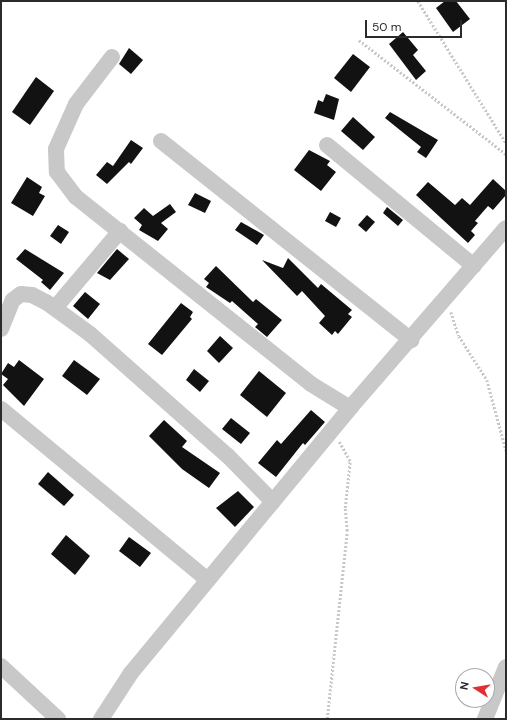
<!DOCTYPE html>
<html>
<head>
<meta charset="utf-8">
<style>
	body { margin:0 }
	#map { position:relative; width:507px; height:720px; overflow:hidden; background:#fff; font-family:"DM Sans",sans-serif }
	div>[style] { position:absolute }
	.building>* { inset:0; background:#121212 }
	.path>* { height:2.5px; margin-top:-1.25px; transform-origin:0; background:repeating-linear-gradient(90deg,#c8c8c8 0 2px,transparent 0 4px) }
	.minor>* { height:16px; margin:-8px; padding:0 8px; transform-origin:8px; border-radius:8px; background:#c8c8c8 }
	span { translate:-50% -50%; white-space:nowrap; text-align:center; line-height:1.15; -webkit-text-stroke:4px #fff; paint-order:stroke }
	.frame { position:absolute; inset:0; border:2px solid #2b2b2b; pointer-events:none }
	.north { position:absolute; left:455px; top:668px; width:40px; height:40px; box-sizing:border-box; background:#fff; border:1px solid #aaa; border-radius:50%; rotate:282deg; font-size:11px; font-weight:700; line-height:16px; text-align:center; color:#2b2b2b }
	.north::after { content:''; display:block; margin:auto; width:14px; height:18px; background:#df3033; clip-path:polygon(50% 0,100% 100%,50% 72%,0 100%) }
	.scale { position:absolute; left:365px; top:20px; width:97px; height:18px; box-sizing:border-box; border:2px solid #2b2b2b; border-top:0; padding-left:5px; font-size:12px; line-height:14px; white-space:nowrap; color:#2b2b2b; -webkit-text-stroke:3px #fff; paint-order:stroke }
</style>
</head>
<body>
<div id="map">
	<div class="building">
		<i style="clip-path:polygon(445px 1px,456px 1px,470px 19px,453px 32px,436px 8px)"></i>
		<i style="clip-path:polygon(403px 32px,418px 50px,413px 55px,426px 71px,416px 80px,389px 44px)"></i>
		<i style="clip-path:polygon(129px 48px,143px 60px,131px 74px,119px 64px)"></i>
		<i style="clip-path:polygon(353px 54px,370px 67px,351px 92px,334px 78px)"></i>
		<i style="clip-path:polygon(36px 77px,54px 91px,30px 125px,12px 112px)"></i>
		<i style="clip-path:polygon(326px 94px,339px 99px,334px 120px,314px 113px,318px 100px,323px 102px)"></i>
		<i style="clip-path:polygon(390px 112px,438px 140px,426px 158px,417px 152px,421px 147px,385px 118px)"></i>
		<i style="clip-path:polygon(353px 117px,375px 137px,363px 150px,341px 131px)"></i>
		<i style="clip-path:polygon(131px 140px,143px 148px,131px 164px,129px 162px,107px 184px,96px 175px,107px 162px,113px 166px)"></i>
		<i style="clip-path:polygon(309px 150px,330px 161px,327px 165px,336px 172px,321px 191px,294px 170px)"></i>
		<i style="clip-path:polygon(27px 177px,42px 187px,39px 193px,45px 196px,33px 216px,11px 203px)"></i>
		<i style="clip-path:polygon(493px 179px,506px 191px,506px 195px,493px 210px,488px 206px,475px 221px,478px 223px,471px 231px,475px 235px,468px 243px,416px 195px,428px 182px,455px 205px,462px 198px,470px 205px)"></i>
		<i style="clip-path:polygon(195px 193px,211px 201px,205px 213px,188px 205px)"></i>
		<i style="clip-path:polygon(170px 204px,176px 212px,161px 223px,168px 229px,158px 241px,139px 230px,142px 225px,134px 218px,144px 208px,153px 216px)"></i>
		<i style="clip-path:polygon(387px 207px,403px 220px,398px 226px,383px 213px)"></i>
		<i style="clip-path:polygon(330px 212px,341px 218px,336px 227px,325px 221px)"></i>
		<i style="clip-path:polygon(367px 215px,375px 222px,366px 232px,358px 225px)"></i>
		<i style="clip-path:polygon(241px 222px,264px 235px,257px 245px,235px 230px)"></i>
		<i style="clip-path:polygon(58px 225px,69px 232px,61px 244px,50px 236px)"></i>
		<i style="clip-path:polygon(25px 249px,64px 273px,50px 290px,41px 282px,43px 280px,16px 259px)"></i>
		<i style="clip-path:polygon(117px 249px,129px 259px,110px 280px,97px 273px)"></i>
		<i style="clip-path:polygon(288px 258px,318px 288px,321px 284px,352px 310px,348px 314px,352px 317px,338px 334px,335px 331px,332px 335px,319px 323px,325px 316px,302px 291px,297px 296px,262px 260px,283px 268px)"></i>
		<i style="clip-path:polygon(216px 266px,253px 302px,256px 299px,282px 320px,267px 337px,255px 327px,258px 324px,232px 301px,230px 303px,206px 287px,209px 283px,204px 279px)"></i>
		<i style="clip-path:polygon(85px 292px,100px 304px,88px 319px,73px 306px)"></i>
		<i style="clip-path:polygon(181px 303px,193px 312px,190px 317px,192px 319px,162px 355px,148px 344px)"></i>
		<i style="clip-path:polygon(220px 336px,233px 348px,219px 363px,207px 351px)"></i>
		<i style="clip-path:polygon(19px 360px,44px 379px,24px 406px,3px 385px,8px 379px,1px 374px,8px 363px,14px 367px)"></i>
		<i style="clip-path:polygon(74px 360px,100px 379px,87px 395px,62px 376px)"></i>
		<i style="clip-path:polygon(194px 369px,209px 381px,200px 392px,186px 380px)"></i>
		<i style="clip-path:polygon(259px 371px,286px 393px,267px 417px,240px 395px)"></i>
		<i style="clip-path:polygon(311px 410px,325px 422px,305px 445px,303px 443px,276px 477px,258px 463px,277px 440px,281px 444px)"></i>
		<i style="clip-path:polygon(231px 418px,250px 433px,241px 444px,222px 429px)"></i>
		<i style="clip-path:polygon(164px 420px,187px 441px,182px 447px,220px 473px,209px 488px,182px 469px,149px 436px)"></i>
		<i style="clip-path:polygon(48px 472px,74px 495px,64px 506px,38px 484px)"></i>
		<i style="clip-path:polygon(238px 491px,254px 507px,235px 527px,216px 508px)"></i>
		<i style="clip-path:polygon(66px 535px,90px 556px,75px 575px,51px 554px)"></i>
		<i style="clip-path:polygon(129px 537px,151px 553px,140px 567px,119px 551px)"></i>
	</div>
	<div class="path">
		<i style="left:418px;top:1px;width:167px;rotate:58.2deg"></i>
		<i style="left:359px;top:40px;width:186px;rotate:37.8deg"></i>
		<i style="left:451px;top:312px;width:25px;rotate:72deg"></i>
		<i style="left:459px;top:336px;width:52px;rotate:57.5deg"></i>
		<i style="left:487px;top:380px;width:73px;rotate:74.8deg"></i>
		<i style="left:327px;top:719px;width:189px;rotate:-83.9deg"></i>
		<i style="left:347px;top:531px;width:23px;rotate:-95deg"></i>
		<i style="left:345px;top:508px;width:47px;rotate:-83.9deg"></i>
		<i style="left:350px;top:461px;width:22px;rotate:-120deg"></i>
	</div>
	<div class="minor">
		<i style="left:112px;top:57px;width:59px;rotate:127.5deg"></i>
		<i style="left:76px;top:104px;width:49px;rotate:114deg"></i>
		<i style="left:56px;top:149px;width:23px;rotate:88deg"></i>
		<i style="left:57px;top:172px;width:31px;rotate:53deg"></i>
		<i style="left:76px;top:197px;width:300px;rotate:38.5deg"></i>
		<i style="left:311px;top:384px;width:46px;rotate:31.6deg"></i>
		<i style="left:161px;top:141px;width:320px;rotate:38.5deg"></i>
		<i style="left:327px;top:145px;width:190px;rotate:39.5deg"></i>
		<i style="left:55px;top:308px;width:101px;rotate:-49.8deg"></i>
		<i style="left:1px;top:329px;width:31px;rotate:-68deg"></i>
		<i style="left:13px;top:300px;width:10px;rotate:-37deg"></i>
		<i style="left:21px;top:294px;width:11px;rotate:5deg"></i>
		<i style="left:32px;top:295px;width:16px;rotate:27deg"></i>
		<i style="left:46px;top:302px;width:54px;rotate:36deg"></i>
		<i style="left:90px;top:334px;width:184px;rotate:41.5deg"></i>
		<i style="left:228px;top:456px;width:64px;rotate:45.6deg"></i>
		<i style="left:1px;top:409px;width:268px;rotate:39.6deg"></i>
		<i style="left:1px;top:666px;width:78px;rotate:42.9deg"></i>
		<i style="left:101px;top:719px;width:55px;rotate:-56.9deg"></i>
		<i style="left:131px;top:673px;width:344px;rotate:-50.4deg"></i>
		<i style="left:350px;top:408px;width:238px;rotate:-49.1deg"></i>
		<i style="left:485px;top:719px;width:56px;rotate:-68deg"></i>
	</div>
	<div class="frame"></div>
	<div class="north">N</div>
	<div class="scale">50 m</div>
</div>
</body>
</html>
